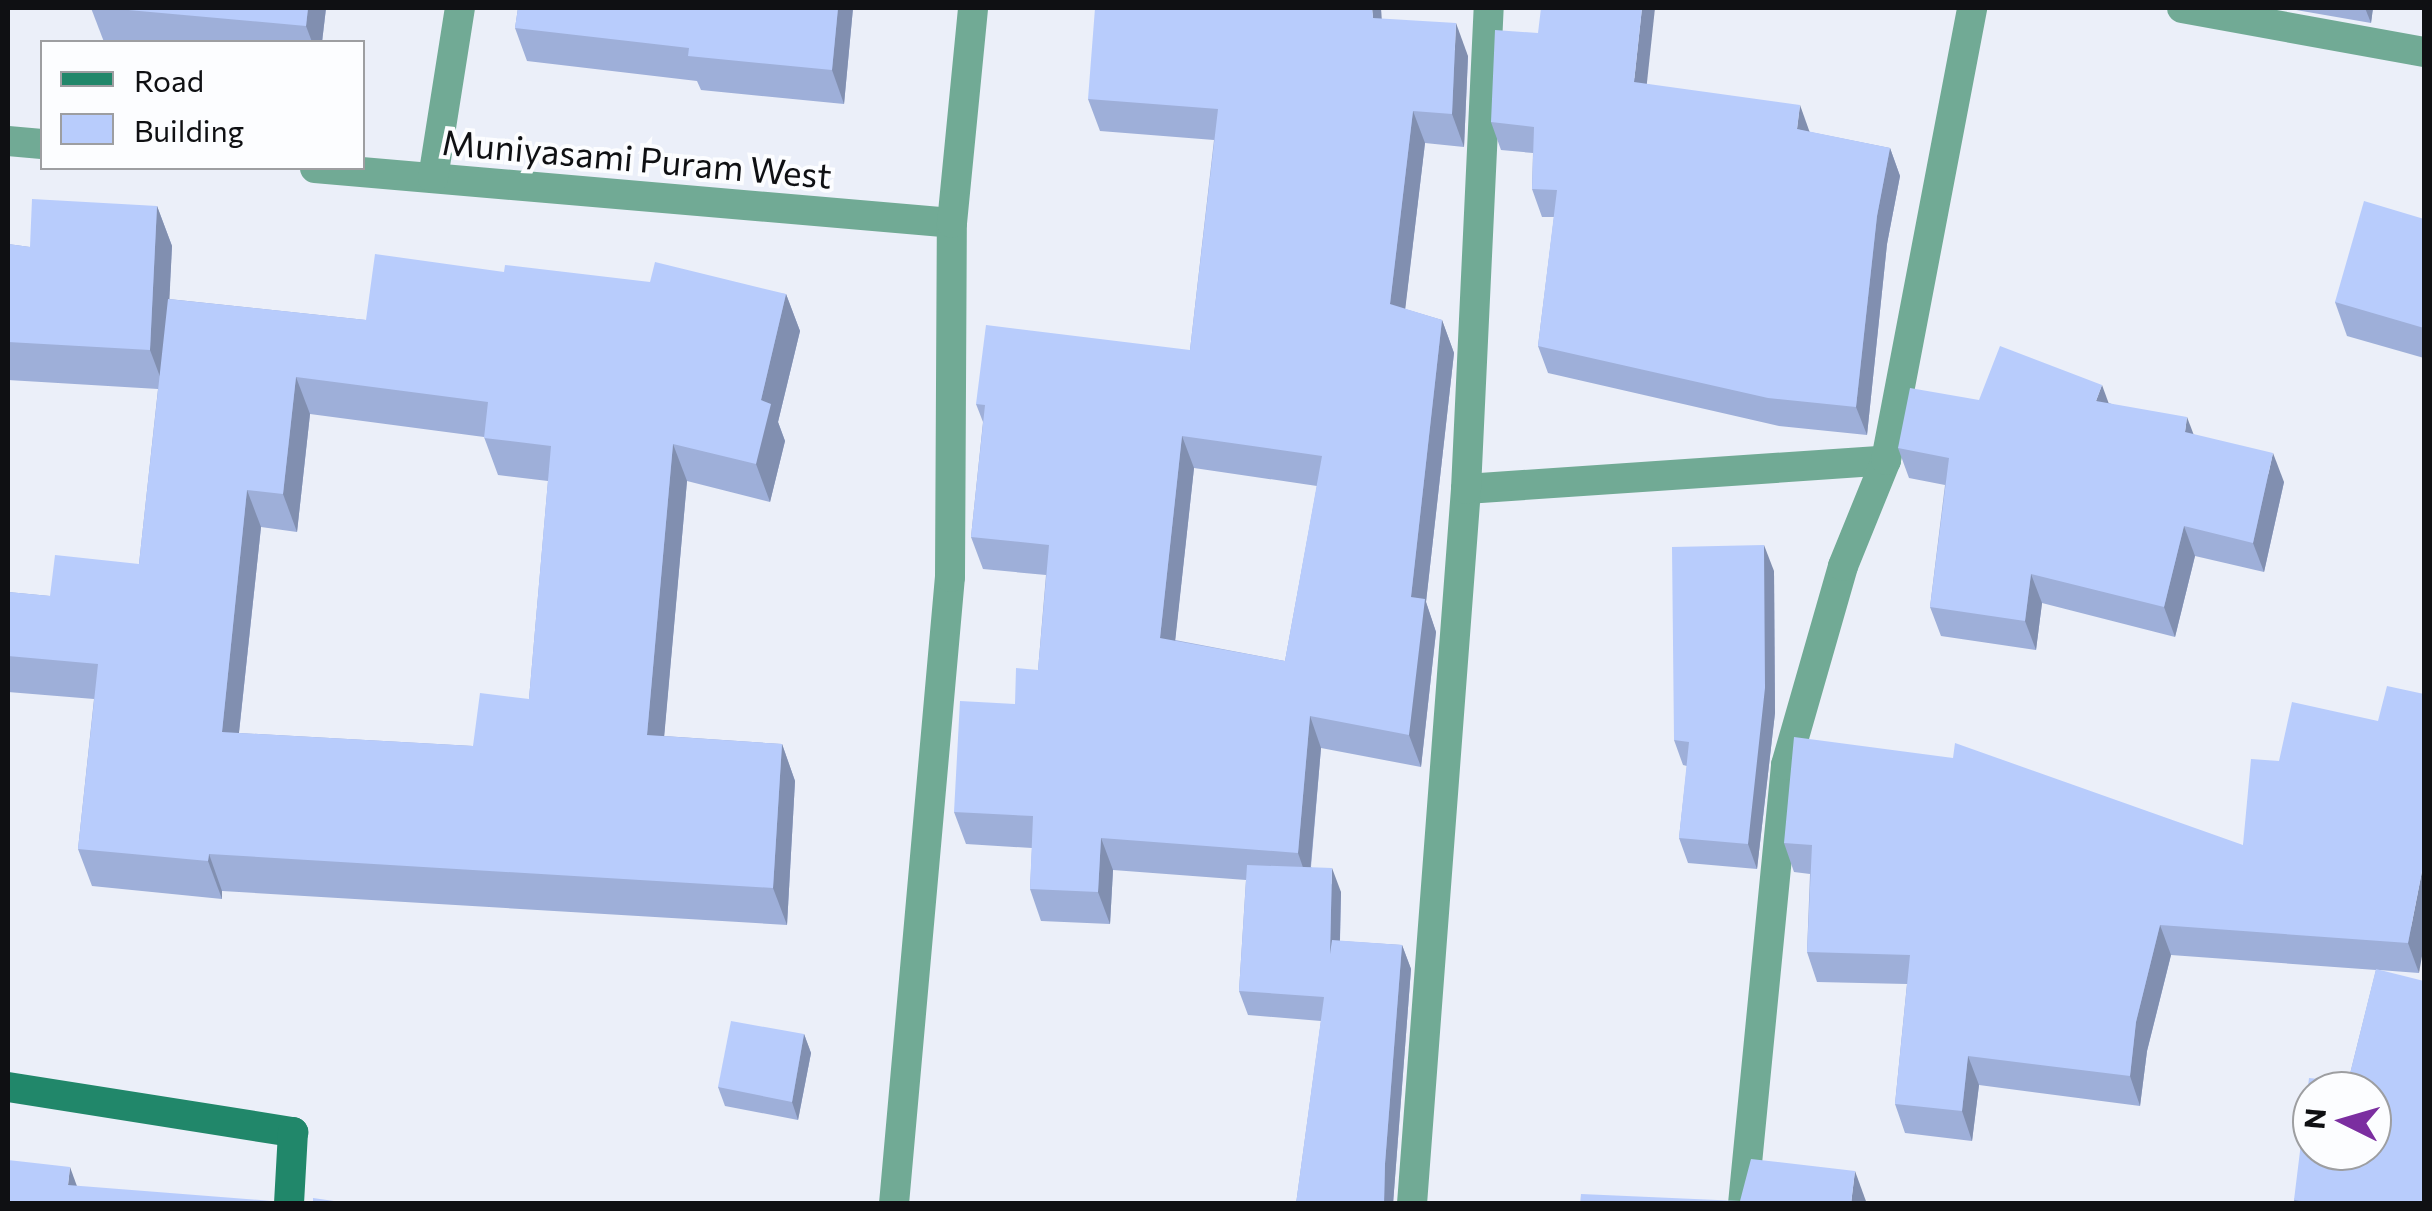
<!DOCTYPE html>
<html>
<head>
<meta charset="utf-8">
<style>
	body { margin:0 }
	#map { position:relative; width:2432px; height:1211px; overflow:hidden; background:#ebeff9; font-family:Commissioner,sans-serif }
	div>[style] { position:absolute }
	.street>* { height:30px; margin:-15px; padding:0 15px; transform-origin:15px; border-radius:15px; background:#71aa95 }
	.secondary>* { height:30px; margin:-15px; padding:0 15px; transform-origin:15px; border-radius:15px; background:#21876a }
	.wall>* { inset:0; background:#9eafd9 }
	.shaded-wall>* { inset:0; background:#818fb0 }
	.building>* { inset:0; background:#b8ccfc }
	span { translate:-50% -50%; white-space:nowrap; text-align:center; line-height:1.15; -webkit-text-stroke:8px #fcfdff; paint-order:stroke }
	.street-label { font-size:35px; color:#0f1013 }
	.frame { position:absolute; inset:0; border:10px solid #0f1013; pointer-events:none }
	.legend { position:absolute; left:40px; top:40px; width:325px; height:130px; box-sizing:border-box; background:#fcfdff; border:2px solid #9d9ea1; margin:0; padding:12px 18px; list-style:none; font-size:30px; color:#0f1013 }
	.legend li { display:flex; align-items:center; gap:20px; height:50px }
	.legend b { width:50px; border:2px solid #9d9ea1 }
	.north { position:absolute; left:2292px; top:1071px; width:100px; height:100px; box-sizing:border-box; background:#fcfdff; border:2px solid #9d9ea1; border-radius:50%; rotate:275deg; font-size:28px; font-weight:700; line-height:40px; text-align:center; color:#0f1013 }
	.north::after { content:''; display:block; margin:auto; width:35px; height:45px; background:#7b2ea0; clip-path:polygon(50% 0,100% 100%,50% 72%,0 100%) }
</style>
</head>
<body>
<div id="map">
	<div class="street">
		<i style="left:2182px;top:8px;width:246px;rotate:10.3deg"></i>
		<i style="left:8px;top:141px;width:34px;rotate:5deg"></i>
		<i style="left:315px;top:168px;width:639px;rotate:4.93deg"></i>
		<i style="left:433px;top:178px;width:172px;rotate:-81deg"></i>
		<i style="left:1466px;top:489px;width:421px;rotate:-3.9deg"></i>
		<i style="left:894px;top:1204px;width:629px;rotate:-84.9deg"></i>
		<i style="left:950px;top:577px;width:354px;rotate:-89.7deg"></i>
		<i style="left:952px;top:223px;width:216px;rotate:-84.4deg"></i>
		<i style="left:1412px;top:1204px;width:717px;rotate:-85.68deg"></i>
		<i style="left:1466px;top:489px;width:482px;rotate:-87.3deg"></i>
		<i style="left:1743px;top:1204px;width:441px;rotate:-84.4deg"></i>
		<i style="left:1786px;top:765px;width:207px;rotate:-74deg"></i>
		<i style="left:1843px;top:566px;width:114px;rotate:-67.9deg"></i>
		<i style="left:1886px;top:460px;width:460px;rotate:-79.2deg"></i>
	</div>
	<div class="secondary">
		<i style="left:8px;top:1087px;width:289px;rotate:9deg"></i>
		<i style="left:293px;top:1132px;width:72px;rotate:93.2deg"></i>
	</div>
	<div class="wall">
		<i style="clip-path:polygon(91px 8px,326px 8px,322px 42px,104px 42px)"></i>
		<i style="clip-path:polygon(518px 8px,853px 8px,844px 104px,701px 90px,697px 81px,527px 61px,515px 28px)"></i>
		<i style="clip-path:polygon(2284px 8px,2373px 8px,2371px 23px)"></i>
		<i style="clip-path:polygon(evenodd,1382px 19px,1468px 56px,1464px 147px,1425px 143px,1405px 309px,1442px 320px,1454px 353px,1426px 602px,1436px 632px,1421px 767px,1321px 748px,1311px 867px,1341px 892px,1340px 941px,1402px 945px,1411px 969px,1393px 1204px,1296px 1204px,1321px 1021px,1248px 1015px,1239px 991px,1246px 880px,1113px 870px,1110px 924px,1041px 921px,1030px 889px,1032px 848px,966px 844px,954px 812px,1015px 704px,1038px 670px,1046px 575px,983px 569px,971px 537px,983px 422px,976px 404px,1190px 350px,1214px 140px,1100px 131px,1088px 99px,1382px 19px,1194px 468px,1317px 486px,1285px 661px,1175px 640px,1194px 468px)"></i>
		<i style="clip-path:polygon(1538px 33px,1647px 84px,1810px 132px,1890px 148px,1900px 176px,1887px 244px,1867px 435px,1779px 426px,1548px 373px,1538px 346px,1554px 217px,1542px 217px,1532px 189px,1533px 153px,1501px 150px,1491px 122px)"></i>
		<i style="clip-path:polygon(evenodd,157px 206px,172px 246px,169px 299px,366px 320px,504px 272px,786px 294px,800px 331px,778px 422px,785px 441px,770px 502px,687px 481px,664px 736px,782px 744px,795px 781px,787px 925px,222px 891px,222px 899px,92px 886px,78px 849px,94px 699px,8px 692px,8px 592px,50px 596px,139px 564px,158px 389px,8px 380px,8px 244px,30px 247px,157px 206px,310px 414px,484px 437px,498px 475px,548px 481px,529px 699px,473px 746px,239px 733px,261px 527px,297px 532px,310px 414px)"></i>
		<i style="clip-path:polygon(2424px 219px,2424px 358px,2347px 336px,2335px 302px)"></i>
		<i style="clip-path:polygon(1979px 400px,2109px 403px,2193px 434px,2284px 482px,2264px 572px,2195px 556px,2175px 637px,2042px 603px,2036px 650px,1941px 636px,1930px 607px,1945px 485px,1909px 478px,1898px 448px)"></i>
		<i style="clip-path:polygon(1774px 571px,1775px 713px,1757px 869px,1688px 863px,1679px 838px,1687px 766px,1683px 765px,1674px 740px)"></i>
		<i style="clip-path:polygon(2378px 721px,2419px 973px,2379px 970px,2424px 1204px,2295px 1204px,2294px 1200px,2348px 1082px,2376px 970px,2171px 955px,2147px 1051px,2140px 1106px,1979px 1085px,1972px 1141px,1905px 1133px,1895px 1104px,1907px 984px,1817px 982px,1807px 952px,1810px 874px,1794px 872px,1784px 843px,2243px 845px,2279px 761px)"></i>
		<i style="clip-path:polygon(804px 1034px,811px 1053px,798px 1120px,725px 1106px,718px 1087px)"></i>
	</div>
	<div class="shaded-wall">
		<i style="clip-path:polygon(308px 8px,326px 8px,322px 42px,312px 42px,306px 26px)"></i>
		<i style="clip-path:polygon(838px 8px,853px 8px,844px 104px,832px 70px)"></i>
		<i style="clip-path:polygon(1372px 8px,1381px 8px,1384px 50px,1373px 18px)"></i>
		<i style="clip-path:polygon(1642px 8px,1655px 8px,1644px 110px,1634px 82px)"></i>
		<i style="clip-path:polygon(2365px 8px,2373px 8px,2371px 23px)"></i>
		<i style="clip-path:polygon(1456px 23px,1468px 56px,1464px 147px,1452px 114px)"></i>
		<i style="clip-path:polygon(1800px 105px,1810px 133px,1797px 129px)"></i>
		<i style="clip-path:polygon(1413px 111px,1425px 143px,1402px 336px,1390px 304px)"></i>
		<i style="clip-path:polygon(1890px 148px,1900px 176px,1887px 244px,1867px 435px,1856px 407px,1877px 216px)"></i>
		<i style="clip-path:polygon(157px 206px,172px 246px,165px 390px,150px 350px)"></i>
		<i style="clip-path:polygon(786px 294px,800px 331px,778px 422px,785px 441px,770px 502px,756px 464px,761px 400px)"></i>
		<i style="clip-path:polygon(1442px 320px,1454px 353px,1426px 602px,1436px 632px,1421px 767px,1409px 735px,1411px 597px)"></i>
		<i style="clip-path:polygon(296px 377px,310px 414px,297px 532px,283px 494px)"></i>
		<i style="clip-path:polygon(2102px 385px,2113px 415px,2096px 401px)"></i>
		<i style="clip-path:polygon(2187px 417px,2198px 446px,2185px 432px)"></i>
		<i style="clip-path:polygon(1182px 436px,1194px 468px,1172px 670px,1160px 638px)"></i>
		<i style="clip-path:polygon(673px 444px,687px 481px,661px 772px,647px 735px)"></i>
		<i style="clip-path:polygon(2273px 453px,2284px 482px,2264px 572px,2253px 543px)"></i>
		<i style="clip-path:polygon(247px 490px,261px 527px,235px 769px,222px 732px)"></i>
		<i style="clip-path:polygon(2184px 526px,2195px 556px,2175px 637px,2164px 607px)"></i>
		<i style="clip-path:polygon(1764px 545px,1774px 571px,1775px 713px,1757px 869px,1748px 844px)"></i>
		<i style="clip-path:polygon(2031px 574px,2042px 603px,2036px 650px,2025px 621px)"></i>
		<i style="clip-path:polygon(1310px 716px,1321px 748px,1309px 885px,1298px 853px)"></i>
		<i style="clip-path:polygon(782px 744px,795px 781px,787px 925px,773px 888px)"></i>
		<i style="clip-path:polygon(1101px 838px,1113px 870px,1110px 924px,1098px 892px)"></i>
		<i style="clip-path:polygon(209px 854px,222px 891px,222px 899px,208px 861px)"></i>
		<i style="clip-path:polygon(2424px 861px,2424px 945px,2419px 973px,2408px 943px)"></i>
		<i style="clip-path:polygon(1332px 868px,1341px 892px,1339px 978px,1330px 954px)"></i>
		<i style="clip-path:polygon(2160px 925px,2171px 955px,2147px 1051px,2140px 1106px,2130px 1076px,2136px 1022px)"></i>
		<i style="clip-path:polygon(1402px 945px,1411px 969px,1393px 1204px,1384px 1204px,1385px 1164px)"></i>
		<i style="clip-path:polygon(804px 1034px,811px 1053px,798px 1120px,792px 1102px)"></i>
		<i style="clip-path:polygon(1968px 1056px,1979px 1085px,1972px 1141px,1962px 1111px)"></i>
		<i style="clip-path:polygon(70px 1167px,82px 1200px,68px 1185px)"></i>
		<i style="clip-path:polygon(1855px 1171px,1867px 1204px,1851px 1204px)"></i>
	</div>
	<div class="building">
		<i style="clip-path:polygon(106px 8px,308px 8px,306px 26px)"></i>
		<i style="clip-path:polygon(518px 8px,838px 8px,832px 70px,688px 56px,689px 48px,515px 28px)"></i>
		<i style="clip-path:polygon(evenodd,1095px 8px,1372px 8px,1373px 18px,1456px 23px,1452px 114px,1413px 111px,1390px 304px,1442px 320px,1411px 597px,1425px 599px,1409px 735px,1310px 716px,1298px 853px,1101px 838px,1098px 892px,1030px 889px,1033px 816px,954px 812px,960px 701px,1015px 704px,1016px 668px,1038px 670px,1049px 545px,971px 537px,985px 405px,976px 404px,986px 325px,1190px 350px,1218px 109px,1088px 99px,1095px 8px,1182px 436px,1322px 456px,1285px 661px,1160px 638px,1182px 436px)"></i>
		<i style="clip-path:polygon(1541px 8px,1642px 8px,1634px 82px,1800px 105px,1797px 129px,1890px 148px,1877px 216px,1856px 407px,1768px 398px,1538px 346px,1557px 190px,1532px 189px,1534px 127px,1491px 122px,1495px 30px,1538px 33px)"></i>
		<i style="clip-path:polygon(32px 199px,157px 206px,150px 350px,8px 342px,8px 244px,30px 247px)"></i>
		<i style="clip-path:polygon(2364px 201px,2424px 219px,2424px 328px,2335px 302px)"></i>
		<i style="clip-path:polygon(evenodd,375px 254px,504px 272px,505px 265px,650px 282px,655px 262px,786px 294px,761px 400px,771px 404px,756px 464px,673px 444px,647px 735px,782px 744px,773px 888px,209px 854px,208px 861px,78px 849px,98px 664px,8px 656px,8px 592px,50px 596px,55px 555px,139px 564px,168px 299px,366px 320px,375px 254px,296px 377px,488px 402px,484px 438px,551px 446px,529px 699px,480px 693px,473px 746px,222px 732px,247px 490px,283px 494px,296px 377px)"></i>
		<i style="clip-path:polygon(2000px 346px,2102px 385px,2096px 401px,2187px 417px,2185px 432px,2273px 453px,2253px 543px,2184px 526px,2164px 607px,2031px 574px,2025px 621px,1930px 607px,1949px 458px,1898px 448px,1910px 388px,1979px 400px)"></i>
		<i style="clip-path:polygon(1764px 545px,1765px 688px,1748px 844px,1679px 838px,1689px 742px,1674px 740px,1672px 547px)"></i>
		<i style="clip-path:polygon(2387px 686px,2424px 694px,2424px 861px,2408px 943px,2160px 925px,2136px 1022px,2130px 1076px,1968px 1056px,1962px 1111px,1895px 1104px,1910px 955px,1807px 952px,1812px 845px,1784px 843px,1794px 737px,1953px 758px,1955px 743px,2243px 845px,2251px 759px,2279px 761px,2292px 702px,2378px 721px)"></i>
		<i style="clip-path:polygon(1247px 865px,1332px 868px,1330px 954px,1332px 940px,1402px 945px,1385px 1164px,1384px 1204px,1296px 1204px,1324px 997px,1239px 991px)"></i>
		<i style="clip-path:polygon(evenodd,2376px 969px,2424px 981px,2424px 1204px,2321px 1204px,2294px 1200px,2309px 1078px,2348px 1082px,2376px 969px,2312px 1091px,2372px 1091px,2372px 1151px,2312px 1151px,2312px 1091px)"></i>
		<i style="clip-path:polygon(731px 1021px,804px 1034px,792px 1102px,718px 1087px)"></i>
		<i style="clip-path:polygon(1751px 1159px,1855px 1171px,1851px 1204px,1580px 1204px,1581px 1194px,1740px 1201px)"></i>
		<i style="clip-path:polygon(8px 1160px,70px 1167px,68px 1185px,310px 1204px,8px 1204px)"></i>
		<i style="clip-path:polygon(313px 1198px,355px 1204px,313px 1204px)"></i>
	</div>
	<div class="street-label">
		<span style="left:637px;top:158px;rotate:5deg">Muniyasami Puram West</span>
	</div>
	<div class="frame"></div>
	<ul class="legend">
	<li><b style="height:12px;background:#21876a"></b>Road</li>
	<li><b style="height:28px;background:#b8ccfc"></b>Building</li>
	</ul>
	<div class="north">N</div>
</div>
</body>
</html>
